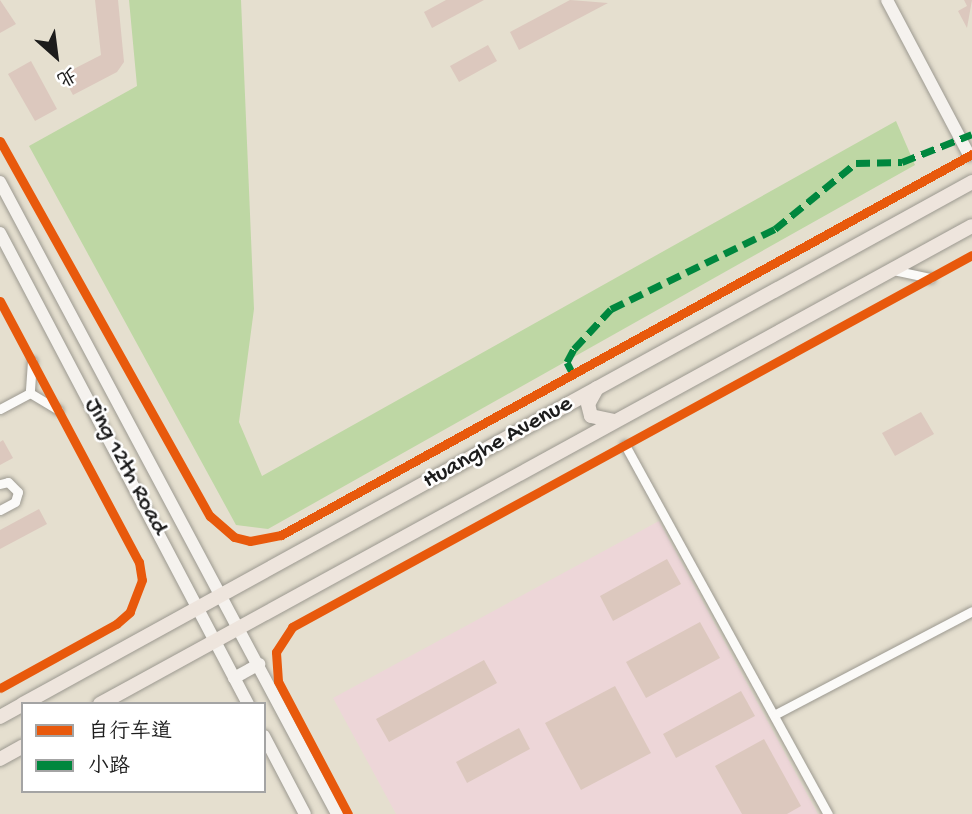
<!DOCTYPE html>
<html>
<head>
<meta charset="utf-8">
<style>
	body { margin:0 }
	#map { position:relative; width:972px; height:814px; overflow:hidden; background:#e5dfcf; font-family:"Gochi Hand","LXGW WenKai TC",sans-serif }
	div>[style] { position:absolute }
	.built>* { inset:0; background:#edd6d8 }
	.green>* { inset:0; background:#bed7a4 }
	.building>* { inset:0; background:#dcc8be }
	.roads { filter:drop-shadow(0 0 2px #9c9990) drop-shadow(0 0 2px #9c9990) }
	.street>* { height:9px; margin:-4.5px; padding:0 4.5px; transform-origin:4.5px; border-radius:4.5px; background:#fbfaf8 }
	.secondary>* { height:12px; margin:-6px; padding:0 6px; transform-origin:6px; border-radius:6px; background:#f5f2ee }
	.primary>* { height:14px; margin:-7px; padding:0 7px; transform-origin:7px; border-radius:7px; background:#eee5dd }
	.quiet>* { height:7px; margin-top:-3.5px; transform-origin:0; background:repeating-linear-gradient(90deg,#00873e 0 14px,transparent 0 21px) }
	.cycleway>* { height:9px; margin:-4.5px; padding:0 4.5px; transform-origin:4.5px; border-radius:4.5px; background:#e8590c }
	span { translate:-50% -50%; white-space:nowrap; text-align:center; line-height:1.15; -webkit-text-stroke:5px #fff; paint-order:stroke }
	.street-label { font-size:24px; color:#1c1c1c }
	.legend { position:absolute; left:21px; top:702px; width:245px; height:91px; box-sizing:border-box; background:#fff; border:2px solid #a4a4a4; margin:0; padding:9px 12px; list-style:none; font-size:21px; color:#1c1c1c }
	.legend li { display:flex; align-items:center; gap:14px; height:35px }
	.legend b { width:35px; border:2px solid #a4a4a4 }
	.north { position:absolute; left:21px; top:21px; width:70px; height:70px; -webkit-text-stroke:5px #fff; paint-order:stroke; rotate:152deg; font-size:19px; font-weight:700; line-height:28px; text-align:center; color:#1c1c1c }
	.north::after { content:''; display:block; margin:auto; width:24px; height:32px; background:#1c1c1c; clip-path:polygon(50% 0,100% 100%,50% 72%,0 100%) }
</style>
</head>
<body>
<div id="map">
	<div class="built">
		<i style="clip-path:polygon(659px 521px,818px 814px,396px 814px,333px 698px)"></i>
	</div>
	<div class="green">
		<i style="clip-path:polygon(129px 0,241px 0,254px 309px,239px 422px,262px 476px,896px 121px,915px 165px,268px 529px,236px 525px,29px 146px,137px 86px)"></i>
	</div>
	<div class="building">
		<i style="clip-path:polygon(0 0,16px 24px,0 33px)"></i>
		<i style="clip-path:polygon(95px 0,118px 0,124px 62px,117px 72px,73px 95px,62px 75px,101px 55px)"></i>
		<i style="clip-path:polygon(446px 0,484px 0,432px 28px,424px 12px)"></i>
		<i style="clip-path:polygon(570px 0,608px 3px,519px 50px,510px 32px)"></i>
		<i style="clip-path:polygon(964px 0,972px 0,967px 28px,958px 11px,967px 6px)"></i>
		<i style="clip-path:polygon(488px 45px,497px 61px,459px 82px,450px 66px)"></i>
		<i style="clip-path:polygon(31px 61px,57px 109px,35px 121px,8px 74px)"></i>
		<i style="clip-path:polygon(921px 412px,934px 434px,895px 456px,882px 433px)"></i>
		<i style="clip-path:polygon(3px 440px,13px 458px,0 465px,0 442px)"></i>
		<i style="clip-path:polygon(39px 509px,47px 524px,0 549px,0 530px)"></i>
		<i style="clip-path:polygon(667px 559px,681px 584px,613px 621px,600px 596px)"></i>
		<i style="clip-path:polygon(700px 622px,720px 658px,646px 698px,626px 662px)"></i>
		<i style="clip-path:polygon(484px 660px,497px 683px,389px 742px,376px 719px)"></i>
		<i style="clip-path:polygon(615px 686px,651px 753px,581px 790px,545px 723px)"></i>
		<i style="clip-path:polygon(741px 691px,755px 716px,676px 758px,663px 734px)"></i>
		<i style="clip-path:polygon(519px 728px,530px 749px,467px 783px,456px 762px)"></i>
		<i style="clip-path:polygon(764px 739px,801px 806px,787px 814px,742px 814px,715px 766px)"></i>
	</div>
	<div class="roads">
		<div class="street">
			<i style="left:893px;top:270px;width:38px;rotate:12deg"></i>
			<i style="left:32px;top:361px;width:32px;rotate:94deg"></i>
			<i style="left:30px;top:393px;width:33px;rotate:31deg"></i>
			<i style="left:0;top:409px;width:34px;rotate:-28deg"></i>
			<i style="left:625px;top:445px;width:421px;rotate:61.2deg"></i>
			<i style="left:0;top:484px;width:8px;rotate:-14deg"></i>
			<i style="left:8px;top:482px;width:14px;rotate:45deg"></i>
			<i style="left:18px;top:492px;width:10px;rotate:107deg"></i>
			<i style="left:15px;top:502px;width:17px;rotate:152deg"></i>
			<i style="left:776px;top:714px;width:221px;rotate:-27.7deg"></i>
		</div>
		<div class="secondary">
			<i style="left:887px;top:0;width:175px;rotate:62.1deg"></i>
			<i style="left:0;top:182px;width:716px;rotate:61.93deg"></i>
			<i style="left:0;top:233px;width:532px;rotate:62.23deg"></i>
			<i style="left:234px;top:678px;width:29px;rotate:-29deg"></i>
			<i style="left:264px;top:736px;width:88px;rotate:62.3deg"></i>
		</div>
		<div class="primary">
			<i style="left:597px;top:388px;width:18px;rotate:119deg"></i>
			<i style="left:588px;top:404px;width:12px;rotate:76deg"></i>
			<i style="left:591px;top:416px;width:24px;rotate:12deg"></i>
			<i style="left:23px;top:704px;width:1083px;rotate:-28.81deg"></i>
			<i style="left:100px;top:704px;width:994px;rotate:-28.73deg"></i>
			<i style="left:0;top:717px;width:26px;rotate:-29deg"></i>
			<i style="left:0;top:759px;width:26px;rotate:-29deg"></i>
		</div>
	</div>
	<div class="quiet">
		<i style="left:573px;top:374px;width:13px;rotate:-117deg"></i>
		<i style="left:567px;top:362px;width:15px;rotate:-62deg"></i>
		<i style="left:574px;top:349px;width:54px;rotate:-47.2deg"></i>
		<i style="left:611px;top:309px;width:182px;rotate:-26deg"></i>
		<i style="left:775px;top:229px;width:104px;rotate:-39.2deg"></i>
		<i style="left:856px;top:163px;width:46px;rotate:-1.2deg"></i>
		<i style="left:902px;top:162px;width:75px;rotate:-21.8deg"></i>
	</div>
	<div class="cycleway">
		<i style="left:0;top:141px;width:430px;rotate:60.8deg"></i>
		<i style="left:210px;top:516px;width:32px;rotate:41deg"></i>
		<i style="left:234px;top:537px;width:16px;rotate:14deg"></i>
		<i style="left:250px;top:541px;width:32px;rotate:-11deg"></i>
		<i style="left:281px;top:535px;width:789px;rotate:-28.87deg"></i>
		<i style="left:0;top:301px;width:296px;rotate:62deg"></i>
		<i style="left:139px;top:562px;width:18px;rotate:81deg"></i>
		<i style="left:142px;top:580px;width:34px;rotate:111deg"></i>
		<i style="left:130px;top:612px;width:18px;rotate:139deg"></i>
		<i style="left:116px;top:624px;width:132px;rotate:151.1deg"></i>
		<i style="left:348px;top:814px;width:150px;rotate:-117.8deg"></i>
		<i style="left:278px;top:681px;width:29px;rotate:-94deg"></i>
		<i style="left:276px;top:652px;width:30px;rotate:-57deg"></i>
		<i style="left:292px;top:627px;width:775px;rotate:-28.68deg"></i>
	</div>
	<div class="street-label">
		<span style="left:498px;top:443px;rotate:-29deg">Huanghe Avenue</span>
		<span style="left:125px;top:467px;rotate:62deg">Jing 12th Road</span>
	</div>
	<ul class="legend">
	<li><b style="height:9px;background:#e8590c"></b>自行车道</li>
	<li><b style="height:9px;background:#00873e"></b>小路</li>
	</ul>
	<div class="north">北</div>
</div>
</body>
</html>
